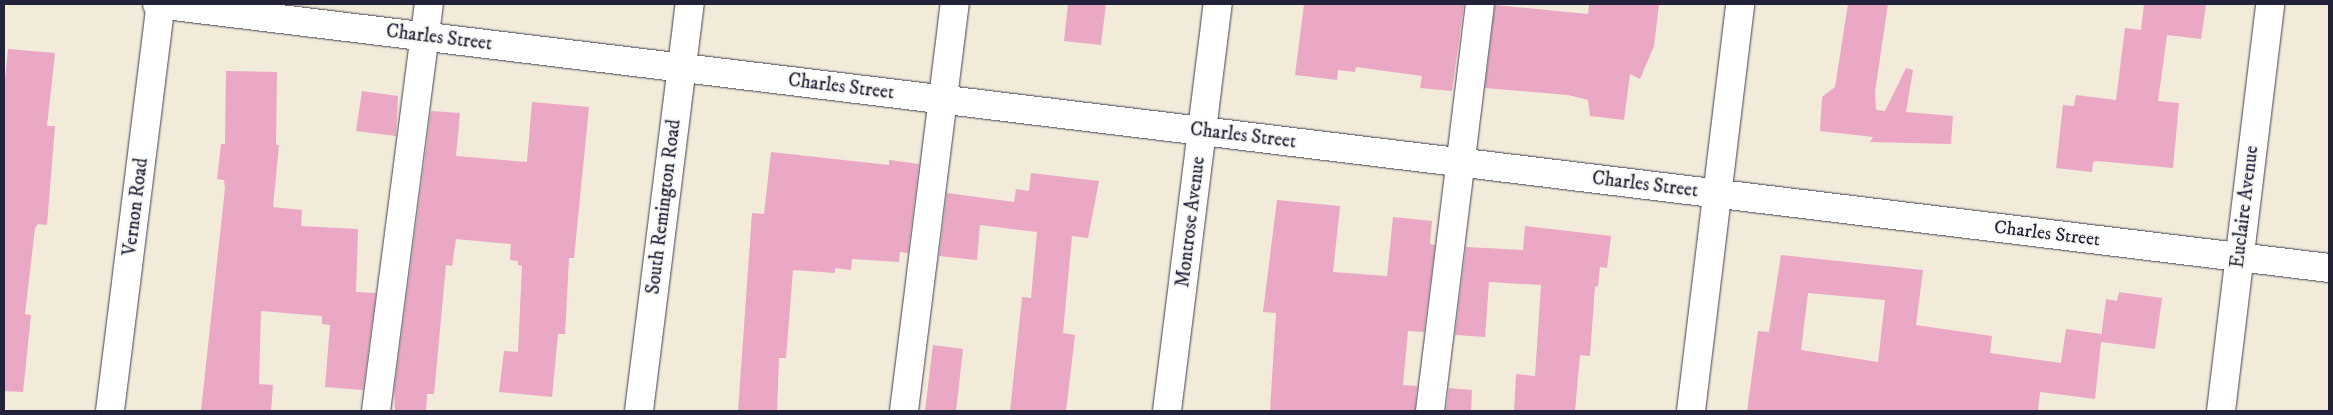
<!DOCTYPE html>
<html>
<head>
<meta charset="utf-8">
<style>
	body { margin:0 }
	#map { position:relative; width:2333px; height:415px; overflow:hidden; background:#f2ebda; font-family:"IM FELL DW Pica",serif }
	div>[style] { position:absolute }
	.building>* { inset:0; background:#eaa8c5 }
	.roads { filter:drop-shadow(0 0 1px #414053) drop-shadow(0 0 1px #414053) }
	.minor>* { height:28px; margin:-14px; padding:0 14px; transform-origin:14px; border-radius:14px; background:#fff }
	span { translate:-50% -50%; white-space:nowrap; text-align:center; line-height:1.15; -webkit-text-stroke:4px #f6f6f2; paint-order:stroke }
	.street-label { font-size:19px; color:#22223b }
	.frame { position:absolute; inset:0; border:5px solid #22223b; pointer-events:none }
</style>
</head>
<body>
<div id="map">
	<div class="building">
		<i style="clip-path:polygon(1068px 4px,1106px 4px,1101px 45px,1064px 41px)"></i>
		<i style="clip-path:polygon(1304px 4px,1464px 4px,1452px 91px,1420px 88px,1422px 76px,1356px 67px,1355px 72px,1338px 70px,1337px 80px,1295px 75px)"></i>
		<i style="clip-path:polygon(1589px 4px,1659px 4px,1654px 46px,1640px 79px,1630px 74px,1624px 120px,1590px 116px,1588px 100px,1568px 95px,1485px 88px,1495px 5px,1588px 14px)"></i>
		<i style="clip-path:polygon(1848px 4px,1888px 4px,1875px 92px,1876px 110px,1885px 111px,1906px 68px,1913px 70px,1906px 112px,1953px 116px,1951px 144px,1870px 142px,1873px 137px,1820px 131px,1822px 97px,1835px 87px)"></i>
		<i style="clip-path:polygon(2144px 4px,2206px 4px,2201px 39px,2167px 35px,2158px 101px,2179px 103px,2173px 168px,2097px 161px,2093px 162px,2092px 172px,2056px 168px,2063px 105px,2074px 106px,2076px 95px,2116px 100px,2125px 28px,2141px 30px)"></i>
		<i style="clip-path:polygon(8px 49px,55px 53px,47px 126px,55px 126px,47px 225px,38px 224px,35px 228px,25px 314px,31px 315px,23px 392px,4px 391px,4px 90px)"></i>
		<i style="clip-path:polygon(226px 71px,277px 72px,276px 145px,279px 145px,273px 207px,302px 210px,301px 226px,358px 229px,356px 292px,376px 293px,363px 390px,325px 387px,330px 325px,322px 324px,322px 316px,261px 311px,259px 384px,273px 385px,271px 411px,201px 411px,225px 188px,224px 180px,217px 179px,221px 144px,225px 144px)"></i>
		<i style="clip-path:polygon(362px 91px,398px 96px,396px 136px,356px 131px)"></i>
		<i style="clip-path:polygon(532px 102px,589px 107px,574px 258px,569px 258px,565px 334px,558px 334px,552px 397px,499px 392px,504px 351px,518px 352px,522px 266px,518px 265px,518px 261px,510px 260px,511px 244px,456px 239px,452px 266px,446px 265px,434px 394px,427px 394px,426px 411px,395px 411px,394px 392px,431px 111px,460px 113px,456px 156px,527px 162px)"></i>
		<i style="clip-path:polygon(771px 152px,889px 165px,889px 160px,919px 164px,908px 253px,900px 252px,899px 262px,852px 259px,851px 270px,835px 268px,835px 273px,793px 270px,786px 358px,779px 358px,777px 411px,738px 411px,752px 213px,764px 214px)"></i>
		<i style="clip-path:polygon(1031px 173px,1099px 181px,1088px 238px,1072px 236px,1063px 333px,1075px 335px,1066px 411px,1010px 411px,1022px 297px,1031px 298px,1037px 232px,980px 225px,977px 260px,939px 256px,947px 193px,1014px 202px,1016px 189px,1029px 191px)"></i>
		<i style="clip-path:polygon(1277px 200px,1340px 206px,1333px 272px,1387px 276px,1393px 217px,1432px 221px,1430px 244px,1435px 245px,1424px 332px,1408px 331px,1403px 385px,1417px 386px,1415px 411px,1270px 411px,1276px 313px,1263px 312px)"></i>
		<i style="clip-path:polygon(1525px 226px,1611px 236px,1607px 268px,1600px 267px,1598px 287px,1595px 286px,1590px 356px,1580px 355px,1575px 411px,1514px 411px,1516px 374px,1535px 376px,1541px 285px,1489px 282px,1485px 337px,1455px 335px,1466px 247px,1523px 250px)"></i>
		<i style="clip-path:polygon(evenodd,1781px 255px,1923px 270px,1916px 325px,1992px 336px,1990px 353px,2061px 363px,2066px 329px,2102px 334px,2101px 338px,2106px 299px,2117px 301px,2119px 292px,2162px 298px,2155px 349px,2101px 342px,2095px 399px,2040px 392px,2038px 411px,1747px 411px,1758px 331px,1769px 332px,1781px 255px,1808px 293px,1885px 300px,1878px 362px,1801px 350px,1808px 293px)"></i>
		<i style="clip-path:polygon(933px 345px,963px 349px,956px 411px,925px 411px)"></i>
		<i style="clip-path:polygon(1449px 388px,1472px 390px,1471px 411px,1446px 411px)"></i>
	</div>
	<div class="roads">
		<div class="minor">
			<i style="left:157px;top:4px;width:2188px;rotate:6.93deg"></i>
			<i style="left:110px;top:411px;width:410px;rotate:-82.9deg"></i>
			<i style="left:376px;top:411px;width:410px;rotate:-82.6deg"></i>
			<i style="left:639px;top:411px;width:410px;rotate:-82.9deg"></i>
			<i style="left:904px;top:411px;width:410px;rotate:-82.9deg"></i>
			<i style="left:1167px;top:411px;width:410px;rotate:-82.9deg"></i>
			<i style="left:1430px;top:411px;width:410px;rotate:-83deg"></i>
			<i style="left:1691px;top:411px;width:410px;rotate:-83.1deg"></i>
			<i style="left:2221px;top:411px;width:410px;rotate:-83.1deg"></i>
		</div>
	</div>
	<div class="street-label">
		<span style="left:439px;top:38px;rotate:7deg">Charles Street</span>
		<span style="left:841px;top:87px;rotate:7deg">Charles Street</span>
		<span style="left:1243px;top:136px;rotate:7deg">Charles Street</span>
		<span style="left:1645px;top:185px;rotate:7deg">Charles Street</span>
		<span style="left:136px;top:207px;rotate:-83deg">Vernon Road</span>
		<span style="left:664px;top:207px;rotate:-83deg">South Remington Road</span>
		<span style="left:2245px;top:207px;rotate:-83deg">Euclaire Avenue</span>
		<span style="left:1191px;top:222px;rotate:-83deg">Montrose Avenue</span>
		<span style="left:2047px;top:234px;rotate:7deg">Charles Street</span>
	</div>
	<div class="frame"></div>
</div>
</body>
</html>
